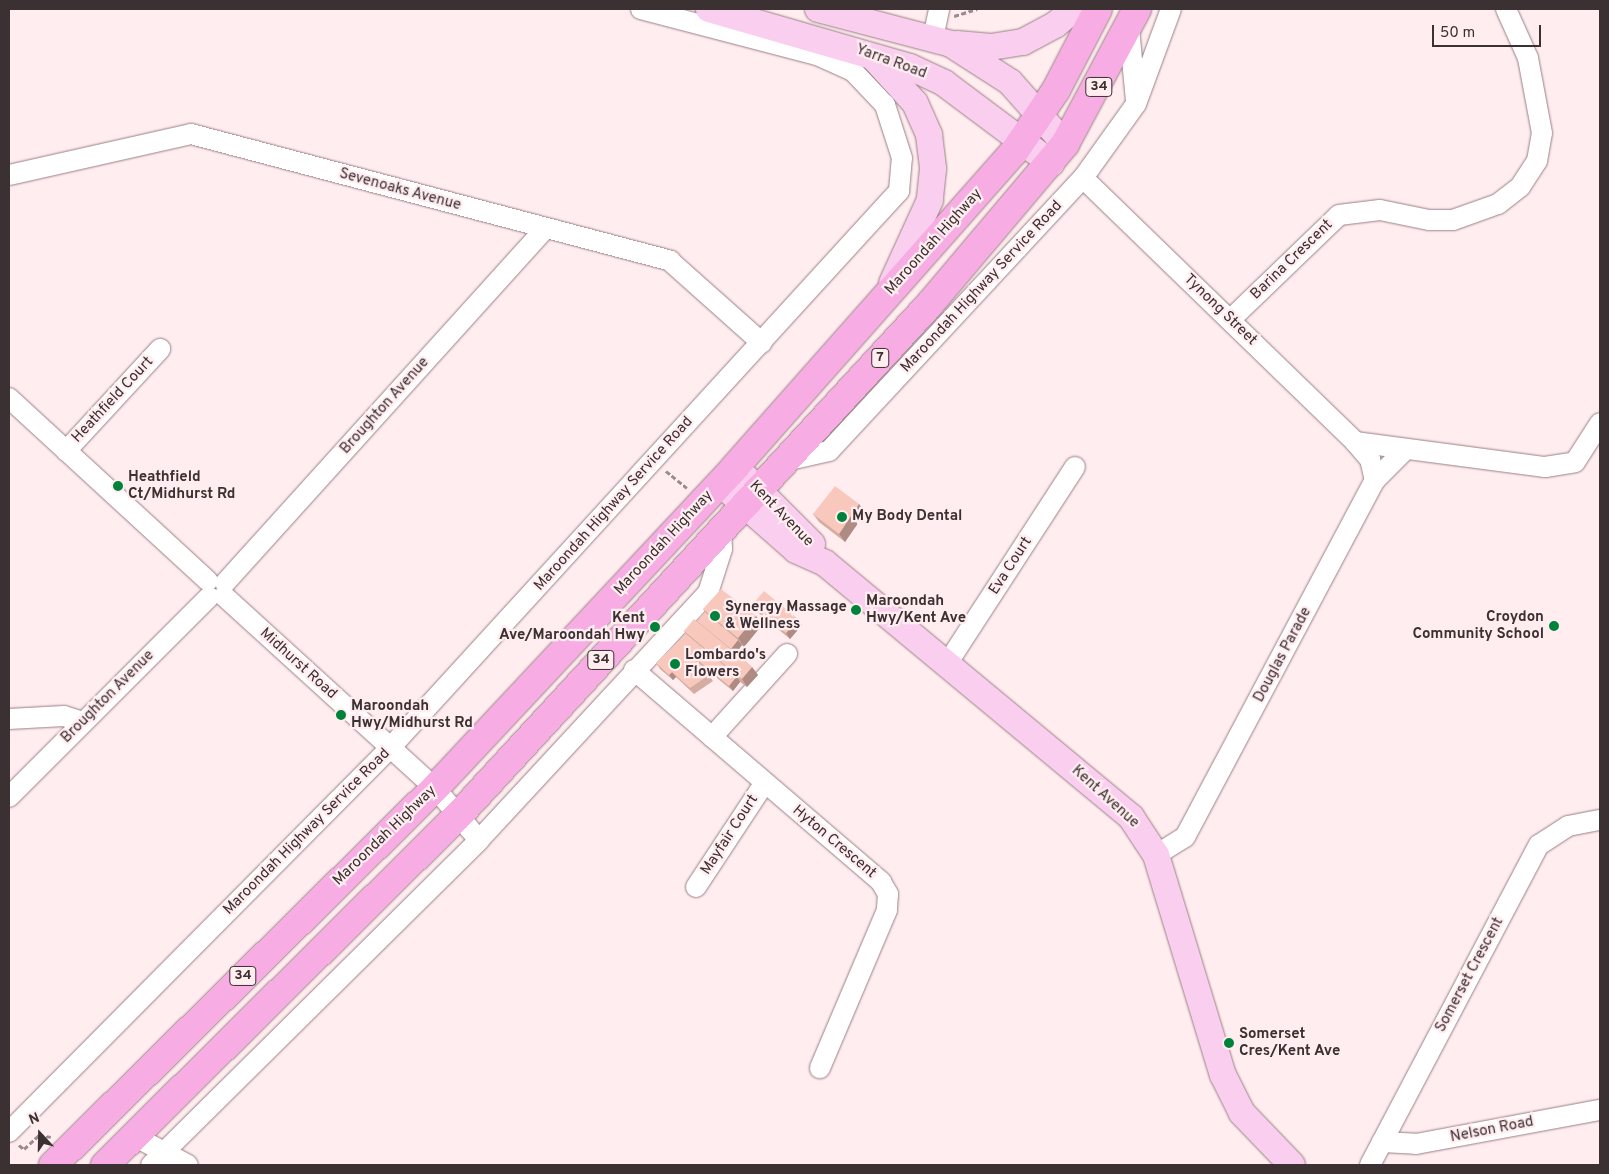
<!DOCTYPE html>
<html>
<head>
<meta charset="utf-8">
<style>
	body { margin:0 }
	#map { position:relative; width:1609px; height:1174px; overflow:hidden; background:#ffedf0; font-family:Overpass,sans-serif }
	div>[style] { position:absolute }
	.path>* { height:2.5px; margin-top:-1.25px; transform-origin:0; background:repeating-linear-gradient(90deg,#9a8b8e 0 5px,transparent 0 7.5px) }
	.roads { filter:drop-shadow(0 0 1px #9a8085) drop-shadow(0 0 1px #9a8085) }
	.minor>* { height:20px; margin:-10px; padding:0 10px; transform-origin:10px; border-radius:10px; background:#fff }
	.major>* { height:26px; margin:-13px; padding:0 13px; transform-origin:13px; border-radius:13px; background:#faceef }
	.highway>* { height:28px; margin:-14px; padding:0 14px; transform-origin:14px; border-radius:14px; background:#f7ade4 }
	.wall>* { inset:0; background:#d5aca2 }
	.shaded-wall>* { inset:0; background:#ae8c84 }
	.building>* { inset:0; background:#f8c8bc }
	.dots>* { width:14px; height:14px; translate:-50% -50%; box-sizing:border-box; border:2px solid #ffedf0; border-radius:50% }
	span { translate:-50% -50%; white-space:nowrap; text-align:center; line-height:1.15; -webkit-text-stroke:4.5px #ffedf0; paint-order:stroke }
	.shield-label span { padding:1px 4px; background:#ffedf0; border:1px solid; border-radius:4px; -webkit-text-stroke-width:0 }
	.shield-label { font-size:14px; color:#3b3032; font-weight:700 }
	.street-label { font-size:15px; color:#3b3032 }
	.poi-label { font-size:15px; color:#3b3032; font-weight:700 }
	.left { translate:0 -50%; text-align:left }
	.right { translate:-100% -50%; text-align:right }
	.frame { position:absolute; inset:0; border:10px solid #3b3032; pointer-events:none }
	.north { position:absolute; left:15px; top:1109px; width:50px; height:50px; -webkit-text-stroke:4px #ffedf0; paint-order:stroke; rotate:339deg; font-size:14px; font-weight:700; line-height:20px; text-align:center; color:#3b3032 }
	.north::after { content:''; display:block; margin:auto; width:18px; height:22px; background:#3b3032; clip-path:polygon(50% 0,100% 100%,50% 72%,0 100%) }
	.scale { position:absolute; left:1432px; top:25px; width:109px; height:22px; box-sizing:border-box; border:2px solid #3b3032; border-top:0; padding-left:6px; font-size:15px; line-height:18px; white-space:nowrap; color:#3b3032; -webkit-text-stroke:4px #ffedf0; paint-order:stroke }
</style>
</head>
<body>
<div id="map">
	<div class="path">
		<i style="left:954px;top:16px;width:24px;rotate:-17deg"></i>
		<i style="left:666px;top:471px;width:27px;rotate:39deg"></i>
		<i style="left:19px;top:1145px;width:6px;rotate:39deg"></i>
		<i style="left:24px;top:1149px;width:21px;rotate:-43deg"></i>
		<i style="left:39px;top:1135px;width:12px;rotate:9deg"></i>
	</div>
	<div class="roads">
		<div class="minor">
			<i style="left:1129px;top:28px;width:73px;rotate:84.5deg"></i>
			<i style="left:933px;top:38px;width:30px;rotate:-78deg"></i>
			<i style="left:9px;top:175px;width:187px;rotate:-12.7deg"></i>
			<i style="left:191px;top:134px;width:496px;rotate:14.8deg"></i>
			<i style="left:670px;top:261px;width:123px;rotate:41.7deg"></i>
			<i style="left:1083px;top:178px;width:379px;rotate:44.1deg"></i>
			<i style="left:1355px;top:442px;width:23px;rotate:49deg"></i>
			<i style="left:1370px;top:459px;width:22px;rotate:77deg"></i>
			<i style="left:1230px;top:320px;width:151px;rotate:-43.9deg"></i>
			<i style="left:1339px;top:215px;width:41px;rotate:-7deg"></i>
			<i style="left:1380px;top:210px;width:50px;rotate:11.5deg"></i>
			<i style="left:1429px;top:220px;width:24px"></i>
			<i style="left:1453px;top:220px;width:48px;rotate:-19.6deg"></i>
			<i style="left:1498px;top:204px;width:28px;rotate:-38deg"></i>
			<i style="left:1520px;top:187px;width:31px;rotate:-57deg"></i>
			<i style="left:1537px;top:161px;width:28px;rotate:-80deg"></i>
			<i style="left:1542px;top:133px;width:76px;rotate:-100.6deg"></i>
			<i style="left:1528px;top:58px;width:54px;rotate:-114.2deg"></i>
			<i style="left:9px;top:398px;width:270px;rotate:42.6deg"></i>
			<i style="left:1355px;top:442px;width:192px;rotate:7.5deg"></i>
			<i style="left:1545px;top:467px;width:30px;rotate:-9deg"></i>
			<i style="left:1575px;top:462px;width:46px;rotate:-57.3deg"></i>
			<i style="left:66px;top:451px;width:139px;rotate:-47.3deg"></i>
			<i style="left:785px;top:461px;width:45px;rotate:-12.8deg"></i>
			<i style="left:829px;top:451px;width:373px;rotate:-47.1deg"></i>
			<i style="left:1083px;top:178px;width:91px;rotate:-54.4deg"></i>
			<i style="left:1136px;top:104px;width:101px;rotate:-69.8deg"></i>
			<i style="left:225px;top:583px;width:477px;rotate:-47.9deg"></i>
			<i style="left:224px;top:596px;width:285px;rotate:42.3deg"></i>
			<i style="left:435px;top:788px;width:68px;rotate:49.8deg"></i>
			<i style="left:947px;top:664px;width:235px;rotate:-57deg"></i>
			<i style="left:634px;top:670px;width:326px;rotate:40.6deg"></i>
			<i style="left:881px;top:882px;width:14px;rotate:60deg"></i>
			<i style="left:888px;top:894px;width:16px;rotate:94deg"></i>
			<i style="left:887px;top:910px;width:172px;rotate:113deg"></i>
			<i style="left:9px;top:719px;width:55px;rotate:-3.1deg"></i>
			<i style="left:64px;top:716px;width:19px;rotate:18deg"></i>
			<i style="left:712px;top:737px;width:112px;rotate:-47.9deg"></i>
			<i style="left:9px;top:797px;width:283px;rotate:-45deg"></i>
			<i style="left:1156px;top:855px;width:34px;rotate:-32deg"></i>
			<i style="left:1185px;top:837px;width:404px;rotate:-62deg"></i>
			<i style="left:1375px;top:480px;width:42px;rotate:-45deg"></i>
			<i style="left:696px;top:887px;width:123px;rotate:-56.6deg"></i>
			<i style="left:9px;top:1132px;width:541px;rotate:-45.22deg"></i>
			<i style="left:390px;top:748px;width:755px;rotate:-47.58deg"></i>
			<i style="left:899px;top:191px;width:33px;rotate:-85deg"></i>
			<i style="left:902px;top:158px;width:56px;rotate:-107.8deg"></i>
			<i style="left:885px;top:105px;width:47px;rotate:-133.3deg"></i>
			<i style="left:853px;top:71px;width:39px;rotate:-156deg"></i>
			<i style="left:817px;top:55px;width:182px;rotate:-165.4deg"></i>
			<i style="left:134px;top:1136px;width:61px;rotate:28.2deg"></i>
			<i style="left:1382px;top:1142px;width:34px;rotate:3deg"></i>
			<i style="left:1416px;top:1144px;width:187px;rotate:-10.5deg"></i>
			<i style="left:151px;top:1165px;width:462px;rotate:-44.7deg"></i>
			<i style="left:479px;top:840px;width:337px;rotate:-47.2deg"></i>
			<i style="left:708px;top:593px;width:46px;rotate:-72.3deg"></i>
			<i style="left:722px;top:549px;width:18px;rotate:-93deg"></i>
			<i style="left:1370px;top:1165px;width:362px;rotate:-62.2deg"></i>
			<i style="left:1539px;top:845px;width:35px;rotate:-33deg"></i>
			<i style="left:1568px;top:826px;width:33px;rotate:-11deg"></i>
		</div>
		<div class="major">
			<i style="left:709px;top:9px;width:209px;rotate:16.1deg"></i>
			<i style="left:910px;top:67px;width:38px;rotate:25deg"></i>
			<i style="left:944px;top:83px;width:134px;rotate:36.8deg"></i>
			<i style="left:818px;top:9px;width:138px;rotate:14.7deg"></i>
			<i style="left:951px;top:44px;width:70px;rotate:32.8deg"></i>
			<i style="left:1010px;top:82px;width:83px;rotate:48.4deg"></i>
			<i style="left:957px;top:44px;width:34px;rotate:5deg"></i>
			<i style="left:991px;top:47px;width:32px;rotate:-9deg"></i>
			<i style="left:1023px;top:42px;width:36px;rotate:-28deg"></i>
			<i style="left:1055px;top:25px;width:25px;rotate:-40deg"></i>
			<i style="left:873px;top:57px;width:62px;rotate:47.6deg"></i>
			<i style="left:915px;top:103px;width:35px;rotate:66deg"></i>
			<i style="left:929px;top:135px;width:34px;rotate:83deg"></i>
			<i style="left:933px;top:169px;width:31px;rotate:96deg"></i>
			<i style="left:930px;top:200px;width:91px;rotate:114.6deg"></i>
			<i style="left:735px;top:467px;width:109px;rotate:45deg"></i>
			<i style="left:720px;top:483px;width:101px;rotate:41.4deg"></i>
			<i style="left:796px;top:550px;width:32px;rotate:24deg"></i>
			<i style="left:825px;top:563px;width:398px;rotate:39.7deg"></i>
			<i style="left:1131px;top:817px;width:45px;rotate:56.7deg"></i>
			<i style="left:1156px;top:855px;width:230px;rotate:73.1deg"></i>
			<i style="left:1223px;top:1075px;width:42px;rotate:63.4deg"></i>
			<i style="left:1242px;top:1113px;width:72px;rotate:46.1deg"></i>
		</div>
		<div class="highway">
			<i style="left:53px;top:1165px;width:537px;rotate:-44.62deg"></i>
			<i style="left:435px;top:788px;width:439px;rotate:-46.9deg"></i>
			<i style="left:735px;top:467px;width:421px;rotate:-48.5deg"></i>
			<i style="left:1014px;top:152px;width:75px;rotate:-55.9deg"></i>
			<i style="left:1056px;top:90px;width:91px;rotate:-62.6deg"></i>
			<i style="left:105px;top:1165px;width:498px;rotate:-44.7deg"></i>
			<i style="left:459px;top:815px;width:694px;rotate:-47.34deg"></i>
			<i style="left:929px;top:305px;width:211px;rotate:-49.8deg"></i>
			<i style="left:1065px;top:144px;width:153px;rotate:-61.9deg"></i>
		</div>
	</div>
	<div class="wall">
		<i style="clip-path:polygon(859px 504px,865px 513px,845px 542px,819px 522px,813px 514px)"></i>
		<i style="clip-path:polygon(752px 605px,802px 625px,790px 639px,756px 611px)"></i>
		<i style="clip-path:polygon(703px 609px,756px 616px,762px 625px,744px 647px,742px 645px,736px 653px,752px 667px,758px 675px,747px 687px,740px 682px,733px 691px,697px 662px,709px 675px,713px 681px,694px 694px,676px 677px,673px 680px,660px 669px,656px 663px,686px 634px,684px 631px,697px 621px,705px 612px)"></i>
	</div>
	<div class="shaded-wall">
		<i style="clip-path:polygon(859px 504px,865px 513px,845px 542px,839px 534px)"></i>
		<i style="clip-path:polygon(756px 616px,762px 625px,744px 647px,738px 638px)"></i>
		<i style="clip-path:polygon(798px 619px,802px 625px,790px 639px,786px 633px)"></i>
		<i style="clip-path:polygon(738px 640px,742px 645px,734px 655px,730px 649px)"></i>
		<i style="clip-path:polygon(752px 667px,758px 675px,747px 687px,742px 679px)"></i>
		<i style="clip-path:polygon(672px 672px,676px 677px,673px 680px,669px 675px)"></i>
		<i style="clip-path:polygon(737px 676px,740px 682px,733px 691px,729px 686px)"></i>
	</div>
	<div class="building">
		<i style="clip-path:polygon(835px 486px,859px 504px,839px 534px,813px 514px)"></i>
		<i style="clip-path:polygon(721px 589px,756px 616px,738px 638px,703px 609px)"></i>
		<i style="clip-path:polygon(764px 591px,798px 619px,786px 633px,752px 605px)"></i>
		<i style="clip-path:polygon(705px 612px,738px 640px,731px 649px,697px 621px)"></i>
		<i style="clip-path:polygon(694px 619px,752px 667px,742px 679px,684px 631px)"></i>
		<i style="clip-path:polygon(686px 634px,737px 676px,729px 686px,688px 652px,709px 675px,690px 688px,672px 672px,669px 675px,656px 663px)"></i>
	</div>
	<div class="dots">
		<i style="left:118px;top:486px;background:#01823b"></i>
		<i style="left:842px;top:517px;background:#01823b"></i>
		<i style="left:856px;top:610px;background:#01823b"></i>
		<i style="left:715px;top:616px;background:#01823b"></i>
		<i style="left:1554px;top:626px;background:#01823b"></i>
		<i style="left:655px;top:627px;background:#01823b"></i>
		<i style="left:675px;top:664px;background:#01823b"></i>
		<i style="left:341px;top:715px;background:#01823b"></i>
		<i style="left:1229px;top:1043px;background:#01823b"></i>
	</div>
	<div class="shield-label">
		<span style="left:1099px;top:87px">34</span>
		<span style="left:880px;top:358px">7</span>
		<span style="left:601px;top:660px">34</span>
		<span style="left:243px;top:976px">34</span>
	</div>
	<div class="street-label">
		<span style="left:891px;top:62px;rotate:20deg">Yarra Road</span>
		<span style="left:400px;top:190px;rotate:15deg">Sevenoaks Avenue</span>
		<span style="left:934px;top:242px;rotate:-48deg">Maroondah Highway</span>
		<span style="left:1292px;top:260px;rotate:-44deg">Barina Crescent</span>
		<span style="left:982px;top:287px;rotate:-47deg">Maroondah Highway Service Road</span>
		<span style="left:1220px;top:310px;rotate:44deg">Tynong Street</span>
		<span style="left:113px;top:400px;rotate:-47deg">Heathfield Court</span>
		<span style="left:385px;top:406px;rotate:-48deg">Broughton Avenue</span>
		<span style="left:614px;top:504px;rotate:-48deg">Maroondah Highway Service Road</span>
		<span style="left:781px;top:514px;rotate:46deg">Kent Avenue</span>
		<span style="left:664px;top:543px;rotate:-47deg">Maroondah Highway</span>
		<span style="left:1011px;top:566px;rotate:-57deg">Eva Court</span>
		<span style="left:1283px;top:655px;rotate:-62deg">Douglas Parade</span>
		<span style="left:298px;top:664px;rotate:42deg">Midhurst Road</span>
		<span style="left:108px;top:697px;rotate:-45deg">Broughton Avenue</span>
		<span style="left:1105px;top:797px;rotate:42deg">Kent Avenue</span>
		<span style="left:307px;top:832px;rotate:-45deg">Maroondah Highway Service Road</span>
		<span style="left:730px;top:835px;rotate:-57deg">Mayfair Court</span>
		<span style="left:385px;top:836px;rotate:-44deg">Maroondah Highway</span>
		<span style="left:834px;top:842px;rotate:40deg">Hyton Crescent</span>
		<span style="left:1470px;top:975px;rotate:-62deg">Somerset Crescent</span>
		<span style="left:1492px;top:1130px;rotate:-11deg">Nelson Road</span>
	</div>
	<div class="poi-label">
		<span class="left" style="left:128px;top:486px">Heathfield<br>Ct/Midhurst Rd</span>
		<span class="left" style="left:852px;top:517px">My Body Dental</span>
		<span class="left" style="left:866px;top:610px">Maroondah<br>Hwy/Kent Ave</span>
		<span class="left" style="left:725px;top:616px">Synergy Massage<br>&amp; Wellness</span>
		<span class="right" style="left:1544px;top:626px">Croydon<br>Community School</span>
		<span class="right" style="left:645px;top:627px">Kent<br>Ave/Maroondah Hwy</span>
		<span class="left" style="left:685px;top:664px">Lombardo's<br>Flowers</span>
		<span class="left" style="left:351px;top:715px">Maroondah<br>Hwy/Midhurst Rd</span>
		<span class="left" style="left:1239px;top:1043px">Somerset<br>Cres/Kent Ave</span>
	</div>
	<div class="frame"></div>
	<div class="north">N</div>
	<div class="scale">50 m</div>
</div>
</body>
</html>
